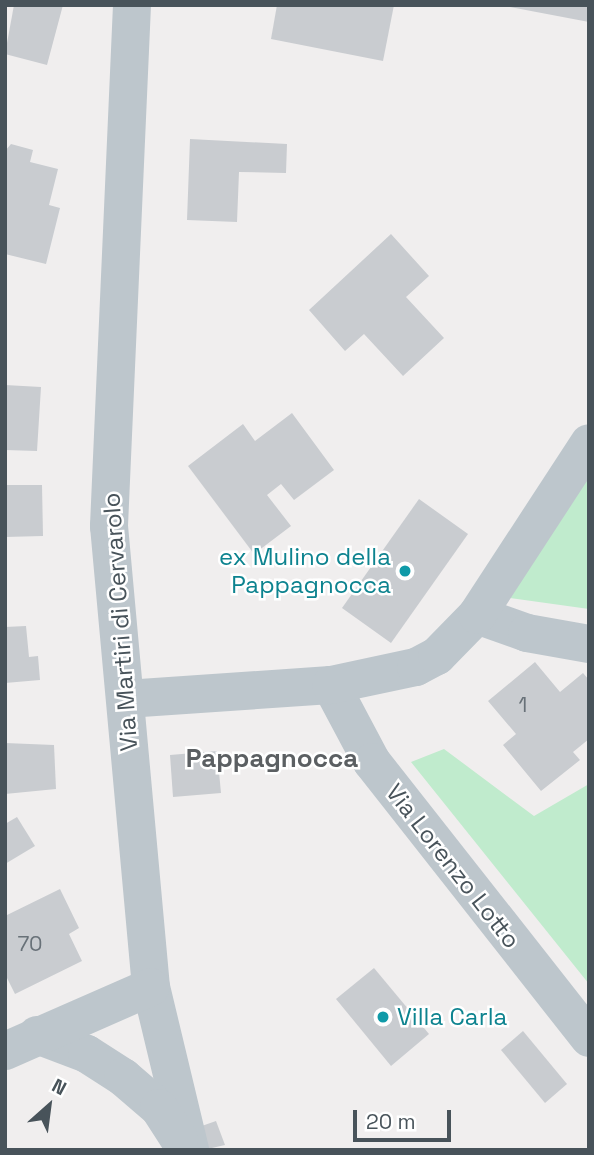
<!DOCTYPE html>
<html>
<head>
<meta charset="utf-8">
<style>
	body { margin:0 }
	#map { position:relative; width:594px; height:1155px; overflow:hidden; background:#f0eeee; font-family:"Space Grotesk",sans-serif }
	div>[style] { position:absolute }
	.green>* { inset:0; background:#c0ebcd }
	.building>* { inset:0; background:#c9ccd0 }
	.minor>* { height:38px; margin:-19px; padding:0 19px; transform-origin:19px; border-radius:19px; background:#bdc6cc }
	.dots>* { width:19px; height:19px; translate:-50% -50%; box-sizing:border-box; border:4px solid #fff; border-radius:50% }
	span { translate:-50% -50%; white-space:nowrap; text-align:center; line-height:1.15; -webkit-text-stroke:5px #fff; paint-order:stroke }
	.number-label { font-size:21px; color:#687178 }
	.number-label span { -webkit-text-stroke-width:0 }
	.culture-label { font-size:24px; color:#0d838f }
	.right { translate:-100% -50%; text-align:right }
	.left { translate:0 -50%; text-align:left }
	.street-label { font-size:24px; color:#48535a }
	.neighbourhood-label { font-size:26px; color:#5b5f62; font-weight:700 }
	.frame { position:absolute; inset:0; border:7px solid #48535a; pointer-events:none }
	.north { position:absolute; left:14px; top:1071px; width:70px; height:70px; -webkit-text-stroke:5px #fff; paint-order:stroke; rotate:28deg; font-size:19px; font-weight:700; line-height:28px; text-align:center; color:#48535a }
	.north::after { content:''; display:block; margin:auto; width:24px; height:32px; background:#48535a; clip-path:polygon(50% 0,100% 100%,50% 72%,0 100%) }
	.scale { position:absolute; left:353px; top:1110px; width:98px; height:32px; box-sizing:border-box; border:4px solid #48535a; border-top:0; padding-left:9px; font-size:21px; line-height:24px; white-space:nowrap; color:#48535a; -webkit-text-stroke:5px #fff; paint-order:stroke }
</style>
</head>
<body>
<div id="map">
	<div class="green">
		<i style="clip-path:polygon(589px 473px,589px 609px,510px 598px)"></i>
		<i style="clip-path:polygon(444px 749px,534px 816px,589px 784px,589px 984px,411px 762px)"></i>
	</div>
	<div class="building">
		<i style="clip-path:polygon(14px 5px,63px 5px,47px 65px,5px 54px)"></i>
		<i style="clip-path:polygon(277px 5px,394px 5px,383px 61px,271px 39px)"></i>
		<i style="clip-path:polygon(589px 5px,589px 22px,510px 7px,510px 5px)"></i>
		<i style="clip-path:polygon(190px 139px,287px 144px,286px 173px,239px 172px,237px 222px,187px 220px)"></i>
		<i style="clip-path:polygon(11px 144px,33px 150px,30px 162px,58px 169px,49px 205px,60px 208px,46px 264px,5px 254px,5px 151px)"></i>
		<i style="clip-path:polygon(391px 234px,429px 276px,406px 297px,444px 338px,403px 376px,364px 334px,345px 351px,309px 310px)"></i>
		<i style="clip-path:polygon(5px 385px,41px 387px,37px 451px,5px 450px)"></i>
		<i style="clip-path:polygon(292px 413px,334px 470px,294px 500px,281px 484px,267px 495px,291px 526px,254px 554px,188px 466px,243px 424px,255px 441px)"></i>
		<i style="clip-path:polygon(5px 485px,42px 485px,43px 536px,5px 537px)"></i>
		<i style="clip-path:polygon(419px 499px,468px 534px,391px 643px,342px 608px)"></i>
		<i style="clip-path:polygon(26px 626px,29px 657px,38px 656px,40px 680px,5px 683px,5px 627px)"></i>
		<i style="clip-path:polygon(535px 662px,560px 692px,583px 673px,589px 680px,589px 739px,573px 752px,580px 760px,541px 791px,503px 745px,516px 734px,488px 701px)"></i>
		<i style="clip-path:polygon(5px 743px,54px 745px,56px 789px,5px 794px)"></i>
		<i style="clip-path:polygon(217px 751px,221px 793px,173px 797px,170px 755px)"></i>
		<i style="clip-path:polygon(17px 817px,35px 846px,5px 864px,5px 824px)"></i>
		<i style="clip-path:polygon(60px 889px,79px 928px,69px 934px,82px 961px,15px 994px,5px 974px,5px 916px)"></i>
		<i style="clip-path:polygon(374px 968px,429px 1034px,391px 1066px,336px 999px)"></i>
		<i style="clip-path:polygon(523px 1031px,567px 1084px,545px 1103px,501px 1050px)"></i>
		<i style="clip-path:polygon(216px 1121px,225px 1145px,203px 1150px,196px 1128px)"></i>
	</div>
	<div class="minor">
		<i style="left:132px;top:5px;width:522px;rotate:92.53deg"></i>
		<i style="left:109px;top:526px;width:463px;rotate:84.8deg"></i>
		<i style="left:151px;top:987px;width:168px;rotate:76.5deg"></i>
		<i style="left:477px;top:615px;width:53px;rotate:19.8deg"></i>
		<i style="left:527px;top:633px;width:63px;rotate:10.1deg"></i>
		<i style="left:331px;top:685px;width:87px;rotate:62deg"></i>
		<i style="left:372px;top:762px;width:351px;rotate:51.8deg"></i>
		<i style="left:126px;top:699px;width:205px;rotate:-3.9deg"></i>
		<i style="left:331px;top:685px;width:87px;rotate:-12deg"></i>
		<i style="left:416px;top:667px;width:24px;rotate:-28deg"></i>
		<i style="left:437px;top:656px;width:57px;rotate:-45.7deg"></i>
		<i style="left:477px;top:615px;width:205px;rotate:-56.9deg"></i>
		<i style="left:37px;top:1035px;width:53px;rotate:20.8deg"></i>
		<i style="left:87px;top:1054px;width:43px;rotate:32.6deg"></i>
		<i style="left:123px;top:1077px;width:48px;rotate:40.7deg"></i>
		<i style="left:159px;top:1108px;width:37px;rotate:57deg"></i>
		<i style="left:5px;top:1051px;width:159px;rotate:-23.7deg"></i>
	</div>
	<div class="dots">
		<i style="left:405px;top:571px;background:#0f9aa8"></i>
		<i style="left:383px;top:1017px;background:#0f9aa8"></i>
	</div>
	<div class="number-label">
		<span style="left:523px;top:705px">1</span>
		<span style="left:30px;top:944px">70</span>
	</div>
	<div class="culture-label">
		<span class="right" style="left:391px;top:571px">ex Mulino della<br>Pappagnocca</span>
		<span class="left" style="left:397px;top:1017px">Villa Carla</span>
	</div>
	<div class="street-label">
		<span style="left:120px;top:622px;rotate:-94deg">Via Martiri di Cervarolo</span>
		<span style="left:453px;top:866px;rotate:52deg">Via Lorenzo Lotto</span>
	</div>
	<div class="neighbourhood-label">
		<span style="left:272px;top:759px">Pappagnocca</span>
	</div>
	<div class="frame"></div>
	<div class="north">N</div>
	<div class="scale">20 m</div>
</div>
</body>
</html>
